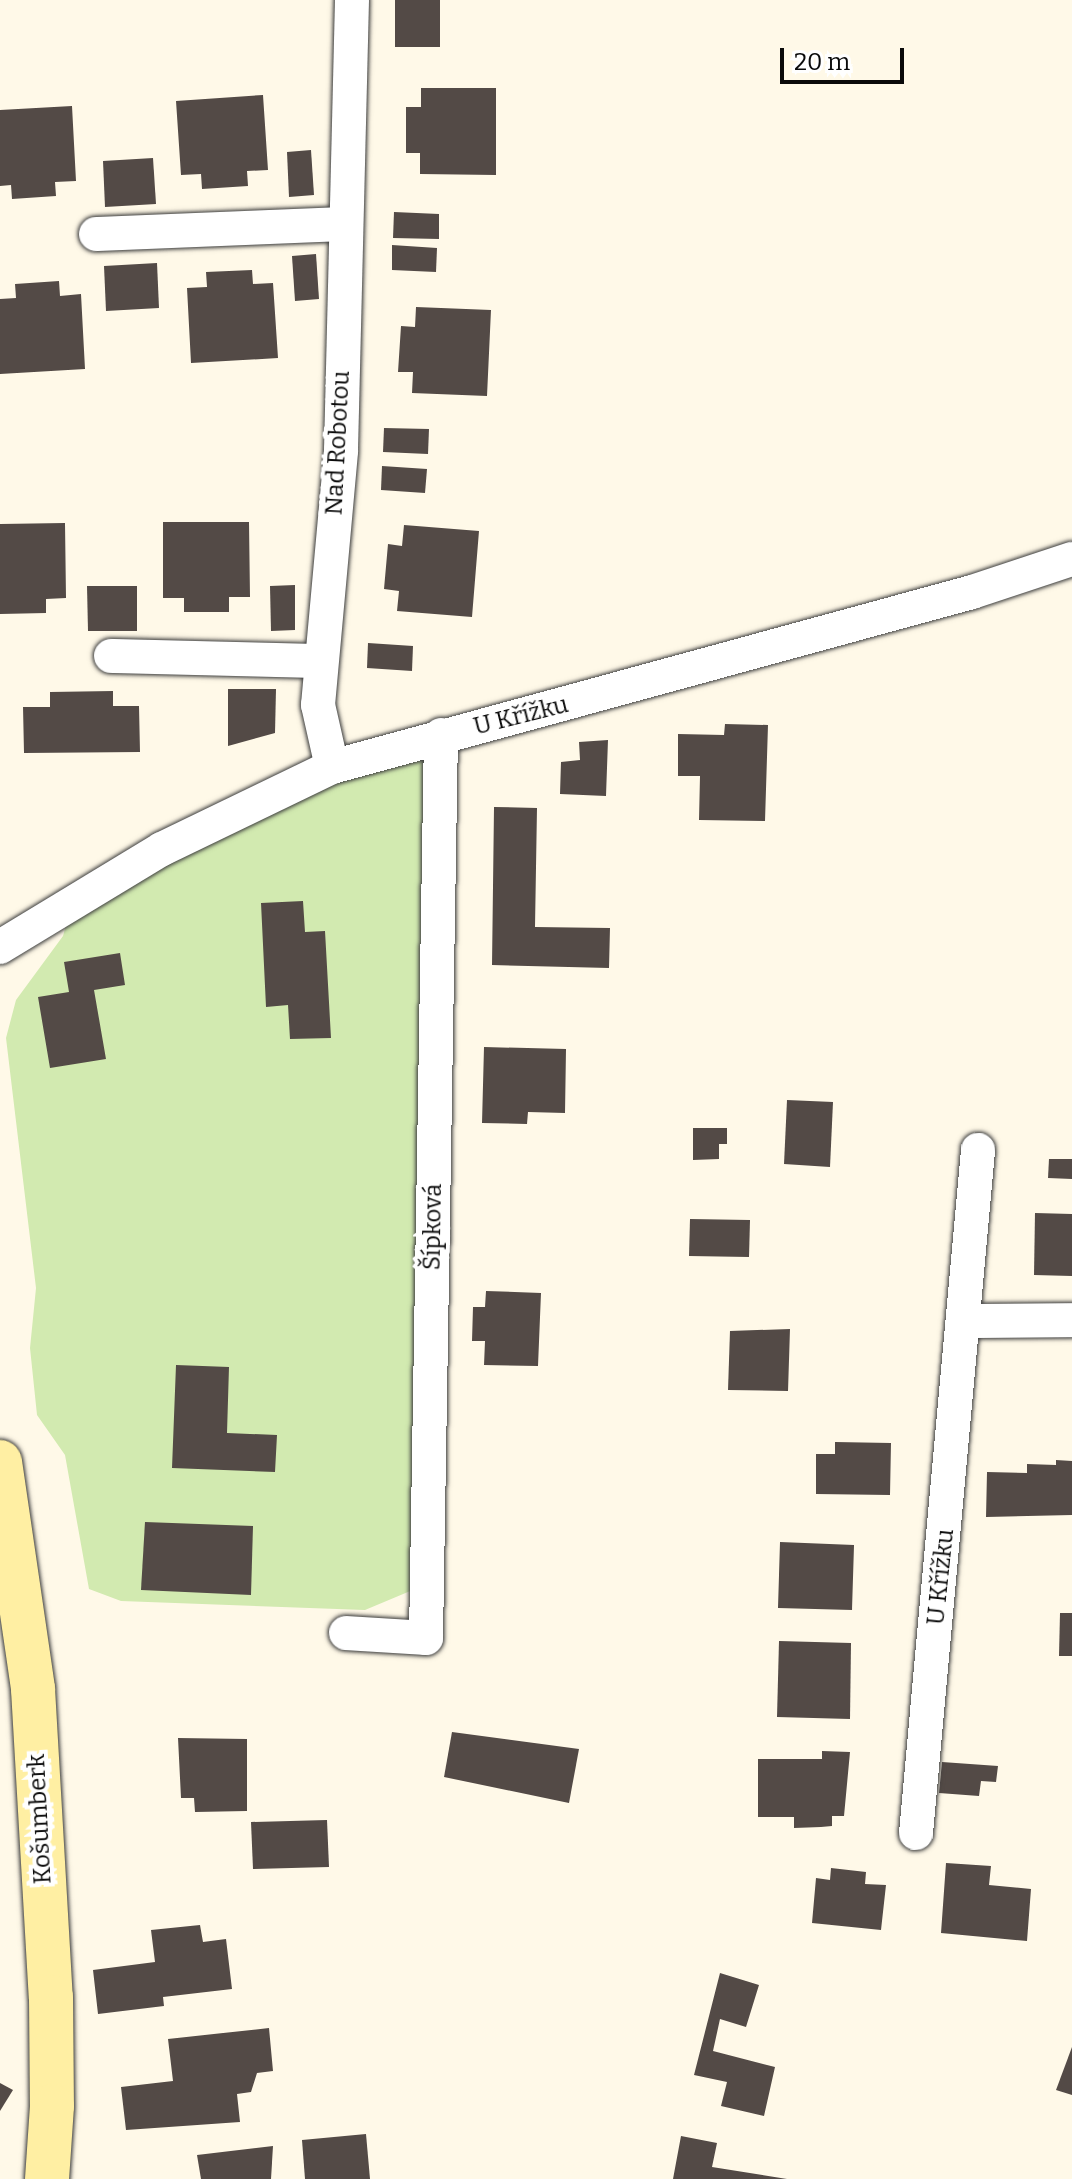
<!DOCTYPE html>
<html>
<head>
<meta charset="utf-8">
<style>
	body { margin:0 }
	#map { position:relative; width:1072px; height:2179px; overflow:hidden; background:#fff9e8; font-family:Bitter,serif }
	div>[style] { position:absolute }
	.green>* { inset:0; background:#d2eab0 }
	.building>* { inset:0; background:#534a46 }
	.roads { filter:drop-shadow(0 0 2px #3d3d3d) drop-shadow(0 0 2px #3d3d3d) }
	.street>* { height:34px; margin:-17px; padding:0 17px; transform-origin:17px; border-radius:17px; background:#fff }
	.secondary>* { height:44px; margin:-22px; padding:0 22px; transform-origin:22px; border-radius:22px; background:#ffefa3 }
	span { translate:-50% -50%; white-space:nowrap; text-align:center; line-height:1.15; -webkit-text-stroke:8px #fff; paint-order:stroke }
	.street-label { font-size:24px; color:#0a0a0a }
	.scale { position:absolute; left:780px; top:48px; width:124px; height:36px; box-sizing:border-box; border:4px solid #0a0a0a; border-top:0; padding-left:10px; font-size:24px; line-height:28px; white-space:nowrap; color:#0a0a0a; -webkit-text-stroke:6px #fff; paint-order:stroke }
</style>
</head>
<body>
<div id="map">
	<div class="green">
		<i style="clip-path:polygon(441px 735px,427px 1584px,365px 1610px,121px 1601px,89px 1589px,65px 1455px,37px 1415px,30px 1348px,36px 1288px,6px 1038px,16px 1000px,63px 936px,73px 900px)"></i>
	</div>
	<div class="building">
		<i style="clip-path:polygon(395px 0,440px 0,440px 47px,395px 47px)"></i>
		<i style="clip-path:polygon(421px 88px,496px 88px,496px 175px,420px 174px,420px 153px,406px 153px,406px 107px,421px 107px)"></i>
		<i style="clip-path:polygon(263px 95px,268px 170px,247px 171px,248px 186px,202px 189px,201px 174px,181px 175px,176px 101px)"></i>
		<i style="clip-path:polygon(72px 106px,76px 181px,55px 182px,56px 196px,12px 199px,11px 185px,0 186px,0 110px)"></i>
		<i style="clip-path:polygon(311px 150px,314px 195px,289px 197px,287px 152px)"></i>
		<i style="clip-path:polygon(153px 158px,156px 204px,105px 207px,103px 161px)"></i>
		<i style="clip-path:polygon(394px 212px,439px 214px,439px 239px,393px 238px)"></i>
		<i style="clip-path:polygon(392px 245px,437px 248px,436px 272px,392px 270px)"></i>
		<i style="clip-path:polygon(316px 254px,319px 299px,295px 301px,292px 256px)"></i>
		<i style="clip-path:polygon(157px 263px,159px 308px,106px 311px,104px 266px)"></i>
		<i style="clip-path:polygon(252px 270px,253px 284px,273px 283px,278px 358px,191px 363px,187px 288px,207px 287px,206px 272px)"></i>
		<i style="clip-path:polygon(59px 281px,60px 296px,81px 294px,85px 369px,0 374px,0 299px,16px 298px,15px 284px)"></i>
		<i style="clip-path:polygon(416px 307px,491px 310px,487px 396px,412px 393px,413px 372px,398px 372px,401px 326px,415px 327px)"></i>
		<i style="clip-path:polygon(384px 428px,429px 429px,428px 454px,383px 452px)"></i>
		<i style="clip-path:polygon(382px 466px,427px 469px,425px 493px,381px 490px)"></i>
		<i style="clip-path:polygon(163px 522px,249px 522px,250px 597px,229px 597px,229px 612px,184px 612px,184px 598px,163px 598px)"></i>
		<i style="clip-path:polygon(65px 523px,66px 598px,46px 599px,46px 613px,0 614px,0 524px)"></i>
		<i style="clip-path:polygon(404px 525px,479px 531px,472px 617px,397px 611px,399px 591px,384px 589px,388px 544px,402px 546px)"></i>
		<i style="clip-path:polygon(295px 585px,295px 630px,271px 631px,270px 586px)"></i>
		<i style="clip-path:polygon(87px 586px,137px 586px,137px 631px,88px 631px)"></i>
		<i style="clip-path:polygon(368px 643px,413px 646px,412px 671px,367px 668px)"></i>
		<i style="clip-path:polygon(228px 689px,276px 689px,275px 733px,228px 746px)"></i>
		<i style="clip-path:polygon(113px 691px,113px 706px,139px 706px,140px 752px,24px 753px,23px 707px,50px 707px,50px 692px)"></i>
		<i style="clip-path:polygon(725px 724px,768px 725px,765px 821px,699px 820px,700px 776px,678px 776px,678px 734px,724px 735px)"></i>
		<i style="clip-path:polygon(608px 740px,606px 796px,560px 794px,561px 762px,580px 760px,579px 742px)"></i>
		<i style="clip-path:polygon(494px 807px,537px 808px,535px 927px,610px 928px,609px 968px,492px 965px)"></i>
		<i style="clip-path:polygon(303px 901px,305px 932px,325px 931px,331px 1038px,290px 1039px,288px 1005px,266px 1007px,261px 903px)"></i>
		<i style="clip-path:polygon(120px 953px,125px 985px,94px 990px,106px 1059px,50px 1068px,38px 997px,69px 992px,64px 962px)"></i>
		<i style="clip-path:polygon(484px 1047px,566px 1049px,565px 1113px,528px 1112px,527px 1124px,482px 1123px)"></i>
		<i style="clip-path:polygon(787px 1100px,833px 1102px,830px 1167px,784px 1164px)"></i>
		<i style="clip-path:polygon(693px 1128px,727px 1128px,727px 1144px,719px 1144px,719px 1159px,693px 1160px)"></i>
		<i style="clip-path:polygon(1049px 1159px,1072px 1159px,1072px 1179px,1048px 1178px)"></i>
		<i style="clip-path:polygon(1035px 1213px,1072px 1214px,1072px 1276px,1034px 1275px)"></i>
		<i style="clip-path:polygon(690px 1219px,750px 1220px,749px 1257px,689px 1256px)"></i>
		<i style="clip-path:polygon(486px 1291px,541px 1293px,538px 1366px,484px 1365px,485px 1341px,472px 1341px,473px 1307px,485px 1307px)"></i>
		<i style="clip-path:polygon(790px 1329px,788px 1391px,728px 1390px,730px 1331px)"></i>
		<i style="clip-path:polygon(176px 1365px,229px 1367px,227px 1433px,277px 1435px,275px 1472px,172px 1468px)"></i>
		<i style="clip-path:polygon(835px 1442px,891px 1443px,890px 1495px,816px 1494px,816px 1454px,835px 1454px)"></i>
		<i style="clip-path:polygon(1056px 1460px,1072px 1461px,1072px 1515px,986px 1517px,987px 1472px,1027px 1473px,1027px 1464px,1056px 1465px)"></i>
		<i style="clip-path:polygon(145px 1522px,253px 1526px,251px 1595px,141px 1590px)"></i>
		<i style="clip-path:polygon(780px 1542px,854px 1545px,852px 1610px,778px 1608px)"></i>
		<i style="clip-path:polygon(1060px 1613px,1072px 1613px,1072px 1656px,1059px 1656px)"></i>
		<i style="clip-path:polygon(779px 1641px,851px 1643px,850px 1719px,777px 1717px)"></i>
		<i style="clip-path:polygon(452px 1732px,579px 1749px,569px 1803px,444px 1777px)"></i>
		<i style="clip-path:polygon(178px 1738px,247px 1739px,247px 1811px,195px 1812px,194px 1798px,181px 1798px)"></i>
		<i style="clip-path:polygon(822px 1751px,850px 1752px,844px 1816px,832px 1816px,832px 1826px,821px 1827px,794px 1828px,794px 1817px,758px 1817px,758px 1759px,822px 1759px)"></i>
		<i style="clip-path:polygon(942px 1762px,998px 1766px,996px 1782px,981px 1781px,979px 1796px,939px 1793px)"></i>
		<i style="clip-path:polygon(327px 1820px,329px 1867px,253px 1869px,251px 1822px)"></i>
		<i style="clip-path:polygon(946px 1863px,991px 1866px,989px 1885px,1031px 1889px,1027px 1941px,941px 1933px)"></i>
		<i style="clip-path:polygon(831px 1868px,866px 1872px,865px 1884px,886px 1885px,881px 1930px,812px 1923px,816px 1878px,830px 1880px)"></i>
		<i style="clip-path:polygon(200px 1925px,203px 1942px,226px 1939px,232px 1989px,163px 1997px,164px 2006px,98px 2014px,93px 1970px,155px 1962px,151px 1930px)"></i>
		<i style="clip-path:polygon(720px 1973px,759px 1985px,746px 2027px,720px 2019px,713px 2051px,775px 2067px,764px 2116px,721px 2106px,727px 2082px,694px 2075px)"></i>
		<i style="clip-path:polygon(269px 2028px,273px 2071px,257px 2073px,251px 2092px,237px 2094px,240px 2122px,126px 2130px,121px 2087px,173px 2081px,168px 2039px)"></i>
		<i style="clip-path:polygon(1072px 2047px,1072px 2095px,1056px 2090px)"></i>
		<i style="clip-path:polygon(0 2083px,13px 2090px,0 2111px)"></i>
		<i style="clip-path:polygon(366px 2134px,370px 2179px,305px 2179px,302px 2140px)"></i>
		<i style="clip-path:polygon(681px 2136px,717px 2143px,712px 2167px,787px 2179px,673px 2179px)"></i>
		<i style="clip-path:polygon(273px 2146px,271px 2179px,201px 2179px,197px 2155px)"></i>
	</div>
	<div class="roads">
		<div class="street">
			<i style="left:96px;top:234px;width:249px;rotate:-2.3deg"></i>
			<i style="left:111px;top:656px;width:209px;rotate:1.4deg"></i>
			<i style="left:332px;top:767px;width:64px;rotate:-102.7deg"></i>
			<i style="left:318px;top:705px;width:256px;rotate:-84.8deg"></i>
			<i style="left:341px;top:450px;width:450px;rotate:-88.6deg"></i>
			<i style="left:0;top:947px;width:189px;rotate:-31.2deg"></i>
			<i style="left:162px;top:849px;width:189px;rotate:-25.8deg"></i>
			<i style="left:332px;top:767px;width:663px;rotate:-15.29deg"></i>
			<i style="left:972px;top:592px;width:105px;rotate:-18.3deg"></i>
			<i style="left:966px;top:1321px;width:106px;rotate:-0.5deg"></i>
			<i style="left:346px;top:1633px;width:80px;rotate:3.6deg"></i>
			<i style="left:426px;top:1638px;width:903px;rotate:-89.05deg"></i>
			<i style="left:916px;top:1833px;width:686px;rotate:-84.81deg"></i>
		</div>
		<div class="secondary">
			<i style="left:0;top:1462px;width:229px;rotate:81.7deg"></i>
			<i style="left:33px;top:1689px;width:309px;rotate:86.7deg"></i>
			<i style="left:51px;top:1997px;width:109px;rotate:89.5deg"></i>
			<i style="left:52px;top:2106px;width:73px;rotate:93.9deg"></i>
		</div>
	</div>
	<div class="street-label">
		<span style="left:338px;top:443px;rotate:-87deg">Nad Robotou</span>
		<span style="left:521px;top:716px;rotate:-14deg">U Křížku</span>
		<span style="left:433px;top:1227px;rotate:-89deg">Šípková</span>
		<span style="left:941px;top:1577px;rotate:-84deg">U Křížku</span>
		<span style="left:40px;top:1819px;rotate:-93deg">Košumberk</span>
	</div>
	<div class="scale">20 m</div>
</div>
</body>
</html>
